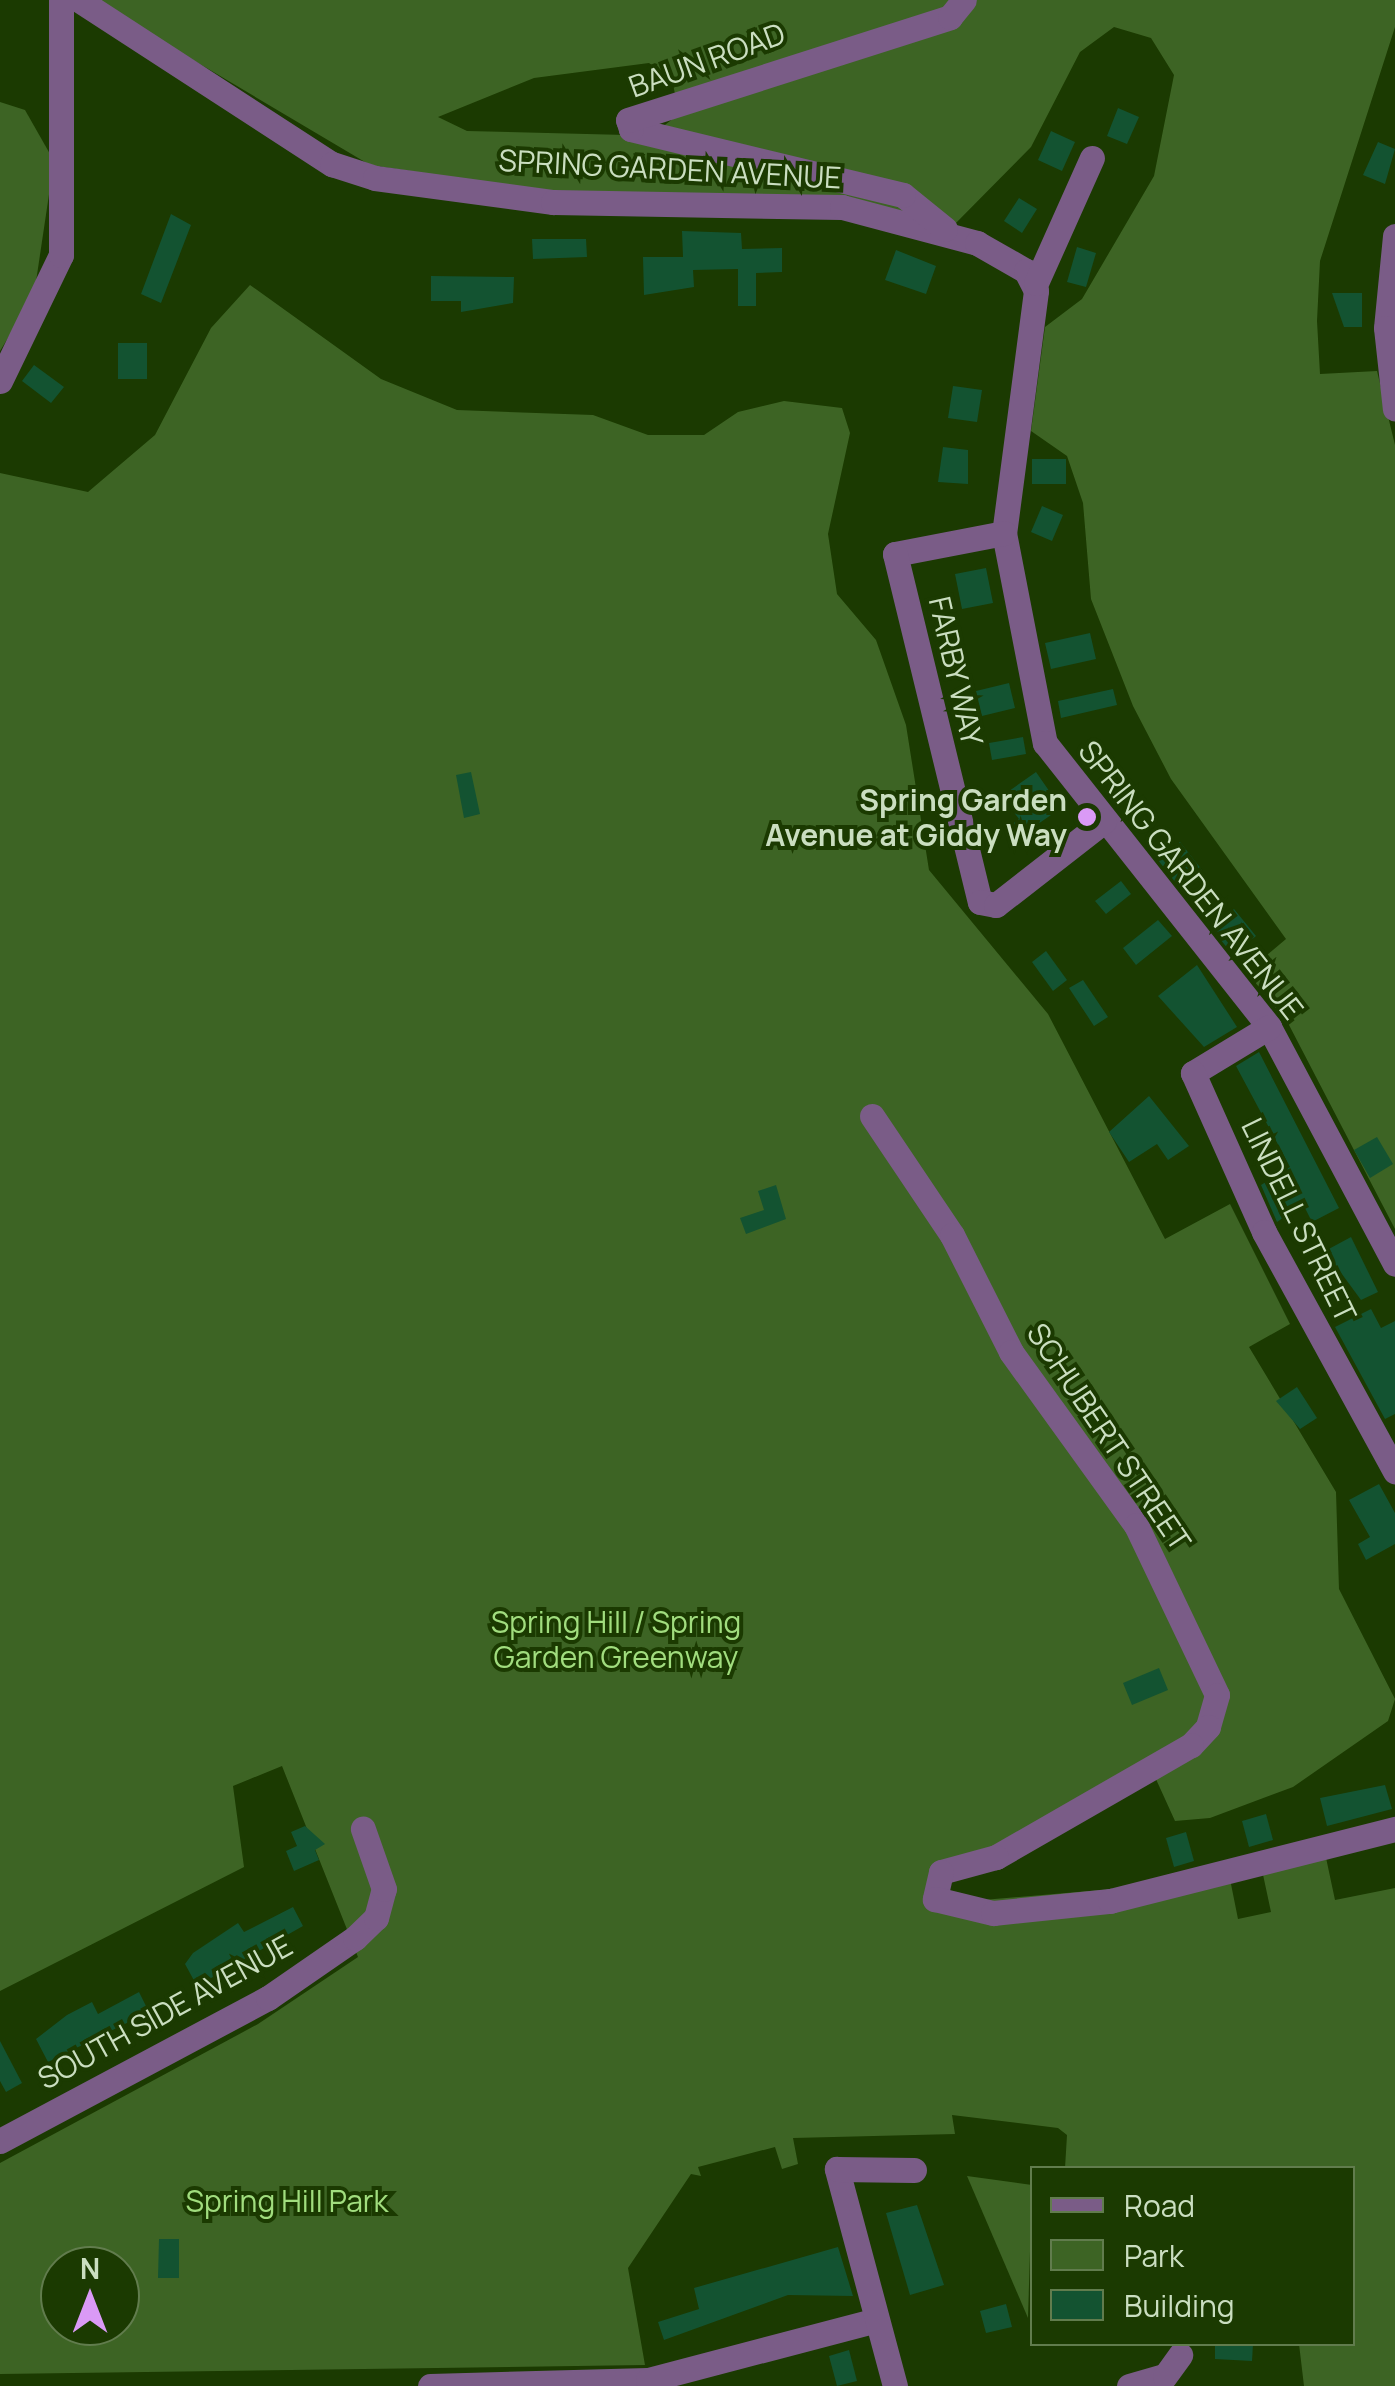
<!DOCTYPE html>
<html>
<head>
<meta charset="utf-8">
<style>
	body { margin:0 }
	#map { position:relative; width:1395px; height:2386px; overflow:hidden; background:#1b3a01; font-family:Manrope,sans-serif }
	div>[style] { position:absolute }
	.green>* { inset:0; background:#3d6424 }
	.building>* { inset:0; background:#135331 }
	.minor>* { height:25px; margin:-12.5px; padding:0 12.5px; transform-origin:12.5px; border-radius:12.5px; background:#7a5c87 }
	.dots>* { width:28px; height:28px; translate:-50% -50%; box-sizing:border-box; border:5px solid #1b3a01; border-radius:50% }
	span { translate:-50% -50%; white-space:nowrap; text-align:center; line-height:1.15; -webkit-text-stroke:8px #1b3a01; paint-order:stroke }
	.street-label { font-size:30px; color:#cadec0 }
	.poi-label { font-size:30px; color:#cadec0; font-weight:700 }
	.right { translate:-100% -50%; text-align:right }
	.park-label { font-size:30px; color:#a1dd7e }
	.legend { position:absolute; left:1030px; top:2166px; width:325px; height:180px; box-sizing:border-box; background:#1b3a01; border:2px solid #617c4d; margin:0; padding:12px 18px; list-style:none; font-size:30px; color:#cadec0 }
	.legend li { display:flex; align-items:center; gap:20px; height:50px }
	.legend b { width:50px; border:2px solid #617c4d }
	.north { position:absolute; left:40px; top:2246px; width:100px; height:100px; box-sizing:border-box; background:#1b3a01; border:2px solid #617c4d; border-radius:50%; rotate:0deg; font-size:28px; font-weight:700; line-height:40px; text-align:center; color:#cadec0 }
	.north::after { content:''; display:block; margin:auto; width:35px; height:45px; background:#da9af6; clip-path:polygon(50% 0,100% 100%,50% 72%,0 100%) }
</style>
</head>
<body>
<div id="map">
	<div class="green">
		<i style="clip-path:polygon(92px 0,1395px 0,1395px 27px,1320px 261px,1317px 321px,1320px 374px,1377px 371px,1395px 445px,1395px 1229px,1289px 1025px,1247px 972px,1286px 939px,1171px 779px,1133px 706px,1091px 599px,1083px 503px,1067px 456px,1031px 431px,1045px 327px,1082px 299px,1154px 176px,1174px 75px,1151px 38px,1114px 27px,1080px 52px,1031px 147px,953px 226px,903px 185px,661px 128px,679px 114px,672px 79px,649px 63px,534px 78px,438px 117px,467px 131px,626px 135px,902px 205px,924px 219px,555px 193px,370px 165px)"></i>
		<i style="clip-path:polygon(0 102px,25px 110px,54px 161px,34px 295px,0 351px)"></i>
		<i style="clip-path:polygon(evenodd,250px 285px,381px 379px,457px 410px,593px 415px,648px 435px,704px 435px,738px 412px,784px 401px,842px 408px,850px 433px,828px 534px,837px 594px,876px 640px,906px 725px,929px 870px,1048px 1014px,1165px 1239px,1230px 1204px,1290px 1324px,1249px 1347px,1336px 1492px,1339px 1589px,1395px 1699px,1388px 1721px,1293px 1787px,1210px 1818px,1175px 1821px,1155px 1777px,940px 1886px,971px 1901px,1230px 1879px,1238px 1919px,1271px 1912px,1262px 1870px,1325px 1853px,1335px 1900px,1395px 1888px,1395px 2386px,1304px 2386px,1299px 2344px,1352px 2344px,1352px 2168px,1065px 2168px,1067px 2135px,1058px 2128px,952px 2115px,955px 2134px,793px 2138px,798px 2164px,782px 2169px,775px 2147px,698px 2167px,701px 2176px,691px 2174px,628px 2268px,645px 2365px,0 2374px,0 2163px,258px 2024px,358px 1957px,282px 1766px,233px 1786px,244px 1867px,0 1991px,0 473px,88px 492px,155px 435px,211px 328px,250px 285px,60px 2266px,120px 2266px,120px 2326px,60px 2326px,60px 2266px)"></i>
		<i style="clip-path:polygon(967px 2176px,1032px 2185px,1028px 2318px)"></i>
	</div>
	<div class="building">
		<i style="clip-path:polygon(1118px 108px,1139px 117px,1127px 144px,1107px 136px)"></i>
		<i style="clip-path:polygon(1051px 131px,1075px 142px,1062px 171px,1038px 160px)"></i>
		<i style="clip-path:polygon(1378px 142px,1395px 149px,1385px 184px,1363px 175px)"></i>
		<i style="clip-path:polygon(1019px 198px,1037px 209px,1022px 233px,1004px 221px)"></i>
		<i style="clip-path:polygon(171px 214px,191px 225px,161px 303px,141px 294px)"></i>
		<i style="clip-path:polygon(682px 231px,741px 233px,742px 249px,782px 248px,782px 272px,756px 273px,756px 306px,738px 306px,738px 269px,693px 270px,694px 287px,644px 295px,643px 257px,683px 257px)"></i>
		<i style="clip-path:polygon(532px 239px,586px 239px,587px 257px,533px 259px)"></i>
		<i style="clip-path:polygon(1077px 247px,1096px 253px,1086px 287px,1067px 282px)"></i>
		<i style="clip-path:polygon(896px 250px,936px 266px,926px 294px,885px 280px)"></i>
		<i style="clip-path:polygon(431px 276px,514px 277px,513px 303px,461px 312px,461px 301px,431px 301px)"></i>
		<i style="clip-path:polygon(1332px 293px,1362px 293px,1362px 327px,1344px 327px)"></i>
		<i style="clip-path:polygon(118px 343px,147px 343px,147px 379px,118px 379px)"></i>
		<i style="clip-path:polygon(34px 365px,64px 387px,51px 403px,22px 381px)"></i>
		<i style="clip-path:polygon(953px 386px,982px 390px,977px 422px,948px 418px)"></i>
		<i style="clip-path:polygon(943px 447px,968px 450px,968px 484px,938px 482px)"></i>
		<i style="clip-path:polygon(1032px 459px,1066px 459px,1066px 484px,1032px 484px)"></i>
		<i style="clip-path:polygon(1042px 506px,1063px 515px,1052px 541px,1031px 532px)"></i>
		<i style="clip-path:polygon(986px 568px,993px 603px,962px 609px,955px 574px)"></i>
		<i style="clip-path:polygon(1090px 633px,1096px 659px,1051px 669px,1045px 643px)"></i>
		<i style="clip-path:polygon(1009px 683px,1015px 708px,982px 716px,976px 691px)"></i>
		<i style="clip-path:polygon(1113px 689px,1117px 705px,1061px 718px,1058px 701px)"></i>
		<i style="clip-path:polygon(1023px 737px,1026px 754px,992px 760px,989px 743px)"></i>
		<i style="clip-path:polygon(471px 772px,480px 814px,464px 818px,456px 775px)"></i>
		<i style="clip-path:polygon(1036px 772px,1061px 808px,1018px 838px,1010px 826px,1019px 819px,1002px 796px)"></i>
		<i style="clip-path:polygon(1180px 842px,1202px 870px,1179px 887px,1158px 860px)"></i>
		<i style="clip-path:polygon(1121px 881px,1131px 894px,1106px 914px,1095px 901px)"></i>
		<i style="clip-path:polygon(1234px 909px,1256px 936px,1233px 955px,1211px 928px)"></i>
		<i style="clip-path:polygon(1158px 920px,1172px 936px,1136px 965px,1123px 948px)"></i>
		<i style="clip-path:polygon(1046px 951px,1067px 980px,1053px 991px,1032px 962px)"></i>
		<i style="clip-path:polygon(1197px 965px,1237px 1027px,1204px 1047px,1158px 996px)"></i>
		<i style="clip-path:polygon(1083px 980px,1108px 1017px,1094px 1026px,1069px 988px)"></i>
		<i style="clip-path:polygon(1259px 1052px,1339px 1208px,1312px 1222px,1303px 1204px,1277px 1222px,1261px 1185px,1290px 1167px,1236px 1066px)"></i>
		<i style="clip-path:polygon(1149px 1096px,1189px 1146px,1168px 1160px,1157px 1144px,1129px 1162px,1109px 1132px)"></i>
		<i style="clip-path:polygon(1377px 1137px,1393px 1164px,1370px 1178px,1354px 1150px)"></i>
		<i style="clip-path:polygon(776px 1185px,786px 1219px,746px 1234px,740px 1218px,764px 1210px,758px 1191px)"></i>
		<i style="clip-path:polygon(1351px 1237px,1378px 1292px,1361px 1300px,1325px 1251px)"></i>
		<i style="clip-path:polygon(1371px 1309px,1381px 1328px,1395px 1321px,1395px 1414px,1385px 1419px,1335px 1327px)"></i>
		<i style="clip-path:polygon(1297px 1387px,1317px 1418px,1300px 1429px,1276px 1401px)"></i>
		<i style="clip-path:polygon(1379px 1484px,1395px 1513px,1395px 1544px,1366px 1560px,1358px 1544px,1370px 1537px,1349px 1500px)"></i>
		<i style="clip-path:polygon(1159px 1668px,1168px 1690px,1132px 1705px,1123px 1683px)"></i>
		<i style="clip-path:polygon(1385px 1785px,1392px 1809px,1327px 1826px,1320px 1798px)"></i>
		<i style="clip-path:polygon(1266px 1814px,1273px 1840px,1249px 1847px,1242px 1821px)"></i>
		<i style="clip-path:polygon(305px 1826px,325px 1844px,315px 1850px,319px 1860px,294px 1871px,286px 1851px,297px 1846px,291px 1832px)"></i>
		<i style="clip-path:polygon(1186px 1832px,1194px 1861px,1174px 1867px,1166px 1838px)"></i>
		<i style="clip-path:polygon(293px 1907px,303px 1926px,197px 1986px,185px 1964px,193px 1953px,238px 1923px,244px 1932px)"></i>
		<i style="clip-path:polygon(139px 1992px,149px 2012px,48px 2062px,36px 2039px,67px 2015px,92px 2002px,98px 2014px)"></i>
		<i style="clip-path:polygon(0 2041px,22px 2083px,6px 2092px,0 2081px)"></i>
		<i style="clip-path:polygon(917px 2205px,944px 2285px,910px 2295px,886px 2213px)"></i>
		<i style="clip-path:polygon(159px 2239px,179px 2239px,179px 2278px,158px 2278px)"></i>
		<i style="clip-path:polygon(838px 2247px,853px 2296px,788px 2295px,664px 2340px,658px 2322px,699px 2309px,694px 2288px)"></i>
		<i style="clip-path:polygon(1006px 2304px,1012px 2327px,986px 2333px,980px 2311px)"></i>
		<i style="clip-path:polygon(1215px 2344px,1253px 2344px,1252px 2361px,1215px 2359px)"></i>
		<i style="clip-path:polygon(849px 2350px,857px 2381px,837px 2386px,829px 2356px)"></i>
	</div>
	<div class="minor">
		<i style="left:79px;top:0;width:302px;rotate:33deg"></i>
		<i style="left:332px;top:164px;width:45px;rotate:18deg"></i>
		<i style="left:375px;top:178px;width:180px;rotate:7.7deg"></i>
		<i style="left:553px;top:202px;width:289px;rotate:1deg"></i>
		<i style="left:842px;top:207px;width:140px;rotate:14.9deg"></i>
		<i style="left:977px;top:243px;width:56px;rotate:29.7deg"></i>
		<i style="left:1026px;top:271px;width:22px;rotate:63deg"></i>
		<i style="left:1036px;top:291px;width:244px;rotate:97.5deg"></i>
		<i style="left:1004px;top:533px;width:214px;rotate:79deg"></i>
		<i style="left:1045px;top:743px;width:362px;rotate:51.7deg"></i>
		<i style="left:1269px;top:1027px;width:268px;rotate:62deg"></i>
		<i style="left:945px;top:229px;width:54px;rotate:-141deg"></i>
		<i style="left:903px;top:195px;width:280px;rotate:-166.4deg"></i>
		<i style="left:631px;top:129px;width:9px;rotate:-108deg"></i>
		<i style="left:628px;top:120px;width:338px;rotate:-17.7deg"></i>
		<i style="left:950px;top:17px;width:22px;rotate:-51deg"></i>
		<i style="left:1395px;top:236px;width:92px;rotate:95.6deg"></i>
		<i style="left:1386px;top:328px;width:81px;rotate:83.7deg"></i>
		<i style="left:1036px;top:283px;width:137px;rotate:-65.9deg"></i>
		<i style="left:0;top:381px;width:140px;rotate:-64.2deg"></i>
		<i style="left:61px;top:255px;width:255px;rotate:-90deg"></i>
		<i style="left:1004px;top:533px;width:111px;rotate:169.1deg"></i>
		<i style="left:895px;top:554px;width:358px;rotate:76.3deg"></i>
		<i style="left:980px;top:902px;width:16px;rotate:11deg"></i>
		<i style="left:996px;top:905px;width:137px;rotate:-37.9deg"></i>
		<i style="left:1269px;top:1027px;width:89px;rotate:148.8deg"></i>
		<i style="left:1193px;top:1073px;width:174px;rotate:65.9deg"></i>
		<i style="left:1264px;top:1232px;width:273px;rotate:61.3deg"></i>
		<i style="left:872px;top:1116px;width:143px;rotate:56.1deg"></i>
		<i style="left:952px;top:1235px;width:131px;rotate:63.2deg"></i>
		<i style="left:1011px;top:1352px;width:213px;rotate:54.2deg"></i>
		<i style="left:1136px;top:1525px;width:188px;rotate:64.5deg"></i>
		<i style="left:1217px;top:1695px;width:33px;rotate:106deg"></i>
		<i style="left:1208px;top:1727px;width:25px;rotate:133deg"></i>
		<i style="left:1191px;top:1745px;width:225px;rotate:150.1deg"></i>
		<i style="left:996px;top:1857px;width:57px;rotate:164.7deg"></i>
		<i style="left:941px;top:1872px;width:28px;rotate:103deg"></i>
		<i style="left:935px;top:1899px;width:60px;rotate:13.6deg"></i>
		<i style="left:993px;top:1913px;width:118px;rotate:-5.9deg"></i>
		<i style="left:1110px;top:1901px;width:294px;rotate:-14.2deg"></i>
		<i style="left:0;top:2141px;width:304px;rotate:-28.1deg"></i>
		<i style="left:268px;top:1998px;width:106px;rotate:-34.6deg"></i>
		<i style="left:355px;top:1938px;width:29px;rotate:-44deg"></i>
		<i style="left:376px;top:1918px;width:30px;rotate:-75deg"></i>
		<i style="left:384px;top:1889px;width:64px;rotate:-109.3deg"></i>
		<i style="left:430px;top:2386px;width:218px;rotate:-1.6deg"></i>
		<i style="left:648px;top:2380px;width:236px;rotate:-14.7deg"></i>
		<i style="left:895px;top:2386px;width:225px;rotate:-105deg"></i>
		<i style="left:837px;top:2169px;width:77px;rotate:0.7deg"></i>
		<i style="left:1129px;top:2386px;width:37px;rotate:-16deg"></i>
		<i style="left:1165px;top:2376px;width:26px;rotate:-54deg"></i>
	</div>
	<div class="dots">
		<i style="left:1087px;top:817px;background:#da9af6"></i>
	</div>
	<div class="street-label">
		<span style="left:707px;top:60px;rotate:-20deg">BAUN ROAD</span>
		<span style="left:670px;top:169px;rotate:3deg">SPRING GARDEN AVENUE</span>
		<span style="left:956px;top:671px;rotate:77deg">FARBY WAY</span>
		<span style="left:1191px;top:880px;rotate:52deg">SPRING GARDEN AVENUE</span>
		<span style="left:1299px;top:1220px;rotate:64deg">LINDELL STREET</span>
		<span style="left:1109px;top:1437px;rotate:56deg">SCHUBERT STREET</span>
		<span style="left:165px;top:2012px;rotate:-29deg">SOUTH SIDE AVENUE</span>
	</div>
	<div class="poi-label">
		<span class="right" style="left:1067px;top:817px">Spring Garden<br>Avenue at Giddy Way</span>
	</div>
	<div class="park-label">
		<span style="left:616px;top:1639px">Spring Hill / Spring<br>Garden Greenway</span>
		<span style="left:287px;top:2201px">Spring Hill Park</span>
	</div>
	<ul class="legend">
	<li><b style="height:12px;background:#7a5c87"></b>Road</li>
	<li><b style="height:28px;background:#3d6424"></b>Park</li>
	<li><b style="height:28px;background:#135331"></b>Building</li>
	</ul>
	<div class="north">N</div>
</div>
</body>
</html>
